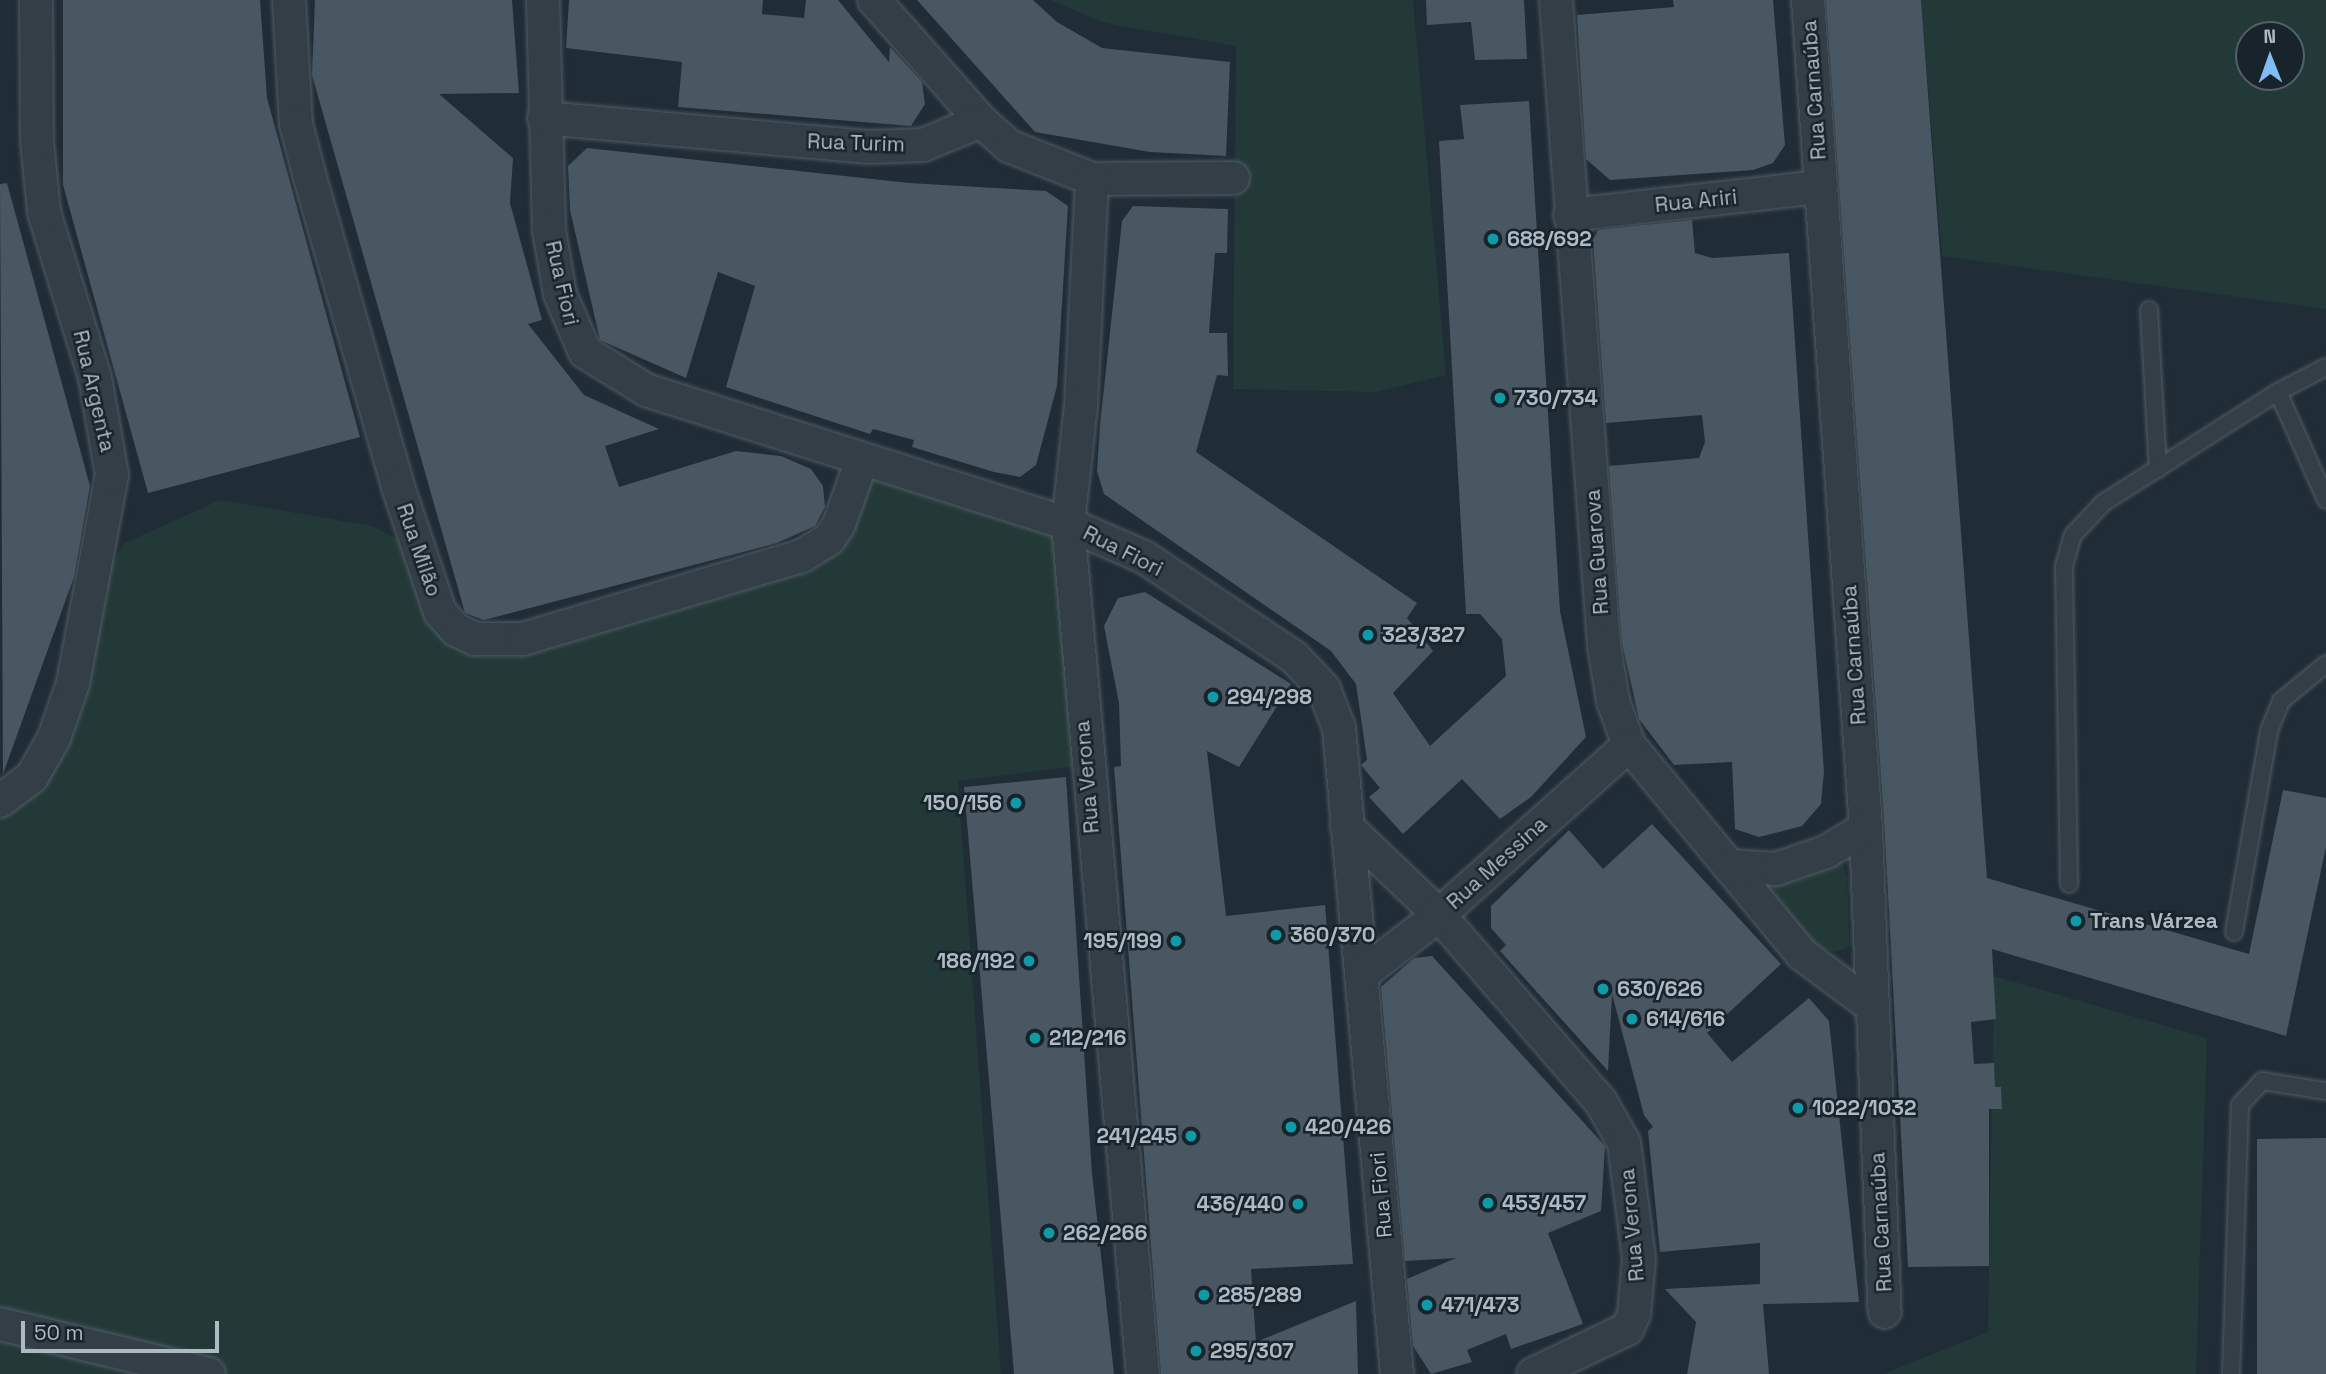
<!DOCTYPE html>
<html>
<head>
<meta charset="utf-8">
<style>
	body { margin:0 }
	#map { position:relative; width:2326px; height:1374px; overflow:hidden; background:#202c36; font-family:"Space Grotesk",sans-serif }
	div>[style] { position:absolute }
	.green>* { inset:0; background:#233938 }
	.building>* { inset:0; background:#485762 }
	.roads { filter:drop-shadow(0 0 2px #515c64) drop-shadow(0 0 2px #515c64) }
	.lane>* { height:16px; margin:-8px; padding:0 8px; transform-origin:8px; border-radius:8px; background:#333e47 }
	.street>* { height:32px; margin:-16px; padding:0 16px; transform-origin:16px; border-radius:16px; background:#333e47 }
	.dots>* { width:19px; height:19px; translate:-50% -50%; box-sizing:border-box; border:4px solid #19232b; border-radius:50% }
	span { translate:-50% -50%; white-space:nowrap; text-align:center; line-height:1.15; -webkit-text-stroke:5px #19232b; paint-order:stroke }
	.street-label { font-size:21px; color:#adb9c3 }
	.poi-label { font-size:21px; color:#adb9c3; font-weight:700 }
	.left { translate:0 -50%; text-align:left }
	.right { translate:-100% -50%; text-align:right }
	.north { position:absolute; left:2235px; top:21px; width:70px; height:70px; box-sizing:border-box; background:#19232b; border:2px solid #545f68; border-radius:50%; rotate:359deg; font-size:19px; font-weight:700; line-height:28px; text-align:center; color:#adb9c3 }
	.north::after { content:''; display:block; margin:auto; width:24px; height:32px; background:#81bdf5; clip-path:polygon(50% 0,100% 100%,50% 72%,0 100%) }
	.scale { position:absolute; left:21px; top:1321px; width:198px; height:32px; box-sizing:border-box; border:4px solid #adb9c3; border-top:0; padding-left:9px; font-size:21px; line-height:24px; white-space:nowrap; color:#adb9c3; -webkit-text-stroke:5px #19232b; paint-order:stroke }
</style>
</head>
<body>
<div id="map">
	<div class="green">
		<i style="clip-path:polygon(1050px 0,1413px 0,1446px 375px,1376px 392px,1233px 389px,1236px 46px,1105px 23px)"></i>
		<i style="clip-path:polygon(evenodd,1921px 0,2326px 0,2326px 309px,1942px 256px,1921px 0,2249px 35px,2291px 35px,2291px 77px,2249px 77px,2249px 35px)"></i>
		<i style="clip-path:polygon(862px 460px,1068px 524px,1086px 765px,958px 781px,1001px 1374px,0 1374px,0 819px,32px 777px,91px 593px,125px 543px,220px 500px,372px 526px,419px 550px,475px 639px,802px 556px)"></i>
		<i style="clip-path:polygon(1839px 857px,1847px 876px,1849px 947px,1835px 952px,1814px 945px,1769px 891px,1783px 875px)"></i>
		<i style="clip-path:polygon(1994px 976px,2207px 1038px,2196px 1374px,1883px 1374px,1988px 1332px)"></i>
	</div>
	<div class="building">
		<i style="clip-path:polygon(63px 0,260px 0,267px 98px,360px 437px,148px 493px,63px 185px)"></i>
		<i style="clip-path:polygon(315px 0,512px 0,519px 93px,439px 94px,513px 158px,510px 203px,542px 320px,528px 324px,584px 395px,659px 429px,605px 446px,619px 487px,736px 451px,781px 456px,811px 469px,823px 486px,825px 507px,815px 526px,777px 543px,484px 620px,465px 613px,312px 75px)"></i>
		<i style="clip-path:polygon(569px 0,763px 0,762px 14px,804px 18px,806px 0,838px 0,889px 62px,890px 47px,922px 82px,925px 104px,911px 126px,678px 107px,682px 62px,566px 48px)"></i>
		<i style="clip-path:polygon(917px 0,1033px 0,1057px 22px,1102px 48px,1230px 62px,1226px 156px,1150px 152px,1035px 132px)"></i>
		<i style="clip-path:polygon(1426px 0,1524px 0,1527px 59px,1475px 60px,1471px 22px,1427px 25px)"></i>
		<i style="clip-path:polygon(1673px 0,1773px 0,1785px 145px,1773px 163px,1753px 170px,1610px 180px,1586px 159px,1577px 15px,1674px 7px)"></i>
		<i style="clip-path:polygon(1826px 0,1921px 0,1987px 878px,2249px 954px,2283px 790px,2326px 798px,2326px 847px,2286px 1036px,1992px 949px,1996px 1019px,1971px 1022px,1974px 1064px,1994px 1063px,1995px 1087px,2001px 1087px,2002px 1109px,1989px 1109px,1989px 1266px,1908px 1267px,1884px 818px)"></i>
		<i style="clip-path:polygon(1529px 101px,1560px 611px,1586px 737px,1531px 797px,1500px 819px,1462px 779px,1403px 834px,1369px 797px,1380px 788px,1361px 765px,1367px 760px,1356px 684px,1331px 651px,1104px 494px,1097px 471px,1100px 425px,1122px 221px,1133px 206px,1228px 209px,1227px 253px,1215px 253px,1209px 333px,1227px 333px,1228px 376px,1217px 375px,1196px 452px,1417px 603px,1407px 618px,1433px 651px,1393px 693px,1430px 746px,1506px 676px,1502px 639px,1480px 614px,1466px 614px,1439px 141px,1464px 139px,1460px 105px)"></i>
		<i style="clip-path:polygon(587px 148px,909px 183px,1046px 191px,1068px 206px,1057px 386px,1036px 465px,1020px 477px,994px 472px,912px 447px,914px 440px,873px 429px,870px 434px,726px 387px,755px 286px,718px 272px,686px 378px,600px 340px,570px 210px,568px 166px)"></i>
		<i style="clip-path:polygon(7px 183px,90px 486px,74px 577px,3px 774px,0 184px)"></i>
		<i style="clip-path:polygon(1692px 220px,1695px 253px,1712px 258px,1789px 253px,1824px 772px,1821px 804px,1802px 826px,1759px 837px,1735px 829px,1732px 762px,1674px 765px,1639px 719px,1622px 643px,1609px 466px,1699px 458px,1705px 442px,1702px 415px,1606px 423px,1593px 240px,1598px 230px)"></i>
		<i style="clip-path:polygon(1145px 592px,1291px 684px,1239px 767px,1207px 751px,1226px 916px,1325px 905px,1353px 1264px,1251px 1269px,1256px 1342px,1356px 1301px,1358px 1374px,1161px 1374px,1114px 767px,1121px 766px,1119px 703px,1104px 626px,1118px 598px)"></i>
		<i style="clip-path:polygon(1066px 777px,1092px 1173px,1114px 1374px,1014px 1374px,964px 787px)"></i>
		<i style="clip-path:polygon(1652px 824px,1781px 964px,1707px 1033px,1732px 1062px,1809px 998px,1829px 1021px,1859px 1302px,1763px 1304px,1769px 1374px,1687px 1374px,1696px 1322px,1665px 1289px,1760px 1284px,1760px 1243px,1660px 1252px,1648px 1131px,1653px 1127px,1644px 1115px,1612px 994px,1608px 1071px,1500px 951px,1506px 945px,1491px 928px,1491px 906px,1569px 830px,1603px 869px)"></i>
		<i style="clip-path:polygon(1432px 956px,1605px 1146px,1601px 1211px,1548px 1233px,1583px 1324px,1511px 1349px,1506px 1334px,1467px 1350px,1472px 1362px,1431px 1374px,1413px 1346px,1407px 1279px,1456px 1258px,1405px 1261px,1381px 987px,1414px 958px)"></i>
		<i style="clip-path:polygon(2326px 1138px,2326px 1374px,2257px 1374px,2257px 1139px)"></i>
	</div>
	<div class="roads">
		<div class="lane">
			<i style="left:2149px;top:310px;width:159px;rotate:86.8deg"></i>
			<i style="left:2278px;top:392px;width:118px;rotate:66deg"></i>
			<i style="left:2069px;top:884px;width:318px;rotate:-90.9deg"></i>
			<i style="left:2064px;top:566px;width:32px;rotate:-74deg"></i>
			<i style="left:2073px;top:535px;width:44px;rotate:-46.8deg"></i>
			<i style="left:2103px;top:503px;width:207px;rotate:-32.4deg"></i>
			<i style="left:2278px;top:392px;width:54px;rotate:-27.5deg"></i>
			<i style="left:2234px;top:932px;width:204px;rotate:-80.1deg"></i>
			<i style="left:2269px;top:731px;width:32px;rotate:-68deg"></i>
			<i style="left:2281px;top:701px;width:58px;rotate:-39.4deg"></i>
			<i style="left:2231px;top:1374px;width:269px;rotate:-88.1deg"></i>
			<i style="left:2240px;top:1105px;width:33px;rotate:-47deg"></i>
			<i style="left:2262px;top:1081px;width:65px;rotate:8.9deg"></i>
		</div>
		<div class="street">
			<i style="left:289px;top:0;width:124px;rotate:86.8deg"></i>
			<i style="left:296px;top:124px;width:52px;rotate:75.4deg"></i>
			<i style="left:309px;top:174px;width:325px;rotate:74.1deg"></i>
			<i style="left:398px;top:487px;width:132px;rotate:71.4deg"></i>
			<i style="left:440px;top:612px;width:24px;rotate:48deg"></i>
			<i style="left:456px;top:630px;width:21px;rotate:25deg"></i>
			<i style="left:475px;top:639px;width:48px"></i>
			<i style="left:523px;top:639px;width:291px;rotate:-16.6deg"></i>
			<i style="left:802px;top:556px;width:32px;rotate:-32deg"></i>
			<i style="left:829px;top:539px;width:18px;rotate:-56deg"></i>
			<i style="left:839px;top:524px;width:68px;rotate:-70.2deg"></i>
			<i style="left:543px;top:0;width:230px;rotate:88.5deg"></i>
			<i style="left:549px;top:230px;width:65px;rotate:80.2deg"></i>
			<i style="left:560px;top:294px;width:63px;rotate:66.7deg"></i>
			<i style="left:585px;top:352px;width:72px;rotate:31.9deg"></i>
			<i style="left:646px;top:390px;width:443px;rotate:17.6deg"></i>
			<i style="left:1068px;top:524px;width:83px;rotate:23.5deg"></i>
			<i style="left:1144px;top:557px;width:180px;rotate:33.7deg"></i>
			<i style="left:1294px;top:657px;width:44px;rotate:46.8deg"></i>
			<i style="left:1324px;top:689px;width:42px;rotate:69deg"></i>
			<i style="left:1339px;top:728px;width:649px;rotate:84.87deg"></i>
			<i style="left:874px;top:0;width:162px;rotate:48.5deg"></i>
			<i style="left:1556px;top:0;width:647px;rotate:85.74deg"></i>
			<i style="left:1604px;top:645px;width:57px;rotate:80.9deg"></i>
			<i style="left:1613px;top:701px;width:47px;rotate:70deg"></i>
			<i style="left:1629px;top:745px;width:273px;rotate:50.4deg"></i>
			<i style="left:1803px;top:955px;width:84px;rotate:36.7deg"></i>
			<i style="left:1808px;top:0;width:830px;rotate:85.99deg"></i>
			<i style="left:1866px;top:828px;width:484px;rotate:87.8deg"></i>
			<i style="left:544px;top:118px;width:326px;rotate:5.1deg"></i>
			<i style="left:869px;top:147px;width:54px;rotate:-2.1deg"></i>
			<i style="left:923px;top:145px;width:63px;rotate:-22.5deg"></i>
			<i style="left:981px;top:121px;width:38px;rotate:42deg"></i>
			<i style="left:1009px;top:146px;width:89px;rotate:21.7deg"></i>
			<i style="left:1092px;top:179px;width:141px;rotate:-0.4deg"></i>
			<i style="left:1092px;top:179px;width:226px;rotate:92.8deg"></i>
			<i style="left:1081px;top:405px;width:120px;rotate:96.2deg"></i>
			<i style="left:1068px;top:524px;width:853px;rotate:84.96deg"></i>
			<i style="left:1570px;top:215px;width:253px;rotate:-6.4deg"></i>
			<i style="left:0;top:801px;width:40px;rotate:-37deg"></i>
			<i style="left:32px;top:777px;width:45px;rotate:-60.6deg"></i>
			<i style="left:54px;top:738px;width:58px;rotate:-70.9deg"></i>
			<i style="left:73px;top:683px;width:212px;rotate:-79.4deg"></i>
			<i style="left:112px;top:475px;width:98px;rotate:-99.9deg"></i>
			<i style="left:95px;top:378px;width:174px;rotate:-107.1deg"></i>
			<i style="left:44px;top:212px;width:72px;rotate:-95.6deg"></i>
			<i style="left:37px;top:140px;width:140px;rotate:-90.4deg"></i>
			<i style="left:1347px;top:827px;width:127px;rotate:43.7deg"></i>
			<i style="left:1439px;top:915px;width:247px;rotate:49.1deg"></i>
			<i style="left:1601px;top:1102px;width:47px;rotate:60.7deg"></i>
			<i style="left:1624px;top:1143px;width:117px;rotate:82.6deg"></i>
			<i style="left:1639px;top:1259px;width:55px;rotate:95.2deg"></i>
			<i style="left:1634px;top:1314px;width:17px;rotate:115deg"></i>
			<i style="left:1627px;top:1329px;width:104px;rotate:154.4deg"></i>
			<i style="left:1729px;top:866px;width:47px;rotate:3.7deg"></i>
			<i style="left:1776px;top:869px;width:53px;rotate:-18.8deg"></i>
			<i style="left:1826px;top:852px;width:47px;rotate:-31deg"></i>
			<i style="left:1361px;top:975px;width:98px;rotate:-37.6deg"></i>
			<i style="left:1439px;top:915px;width:255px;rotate:-41.8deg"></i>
			<i style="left:0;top:1324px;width:215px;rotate:13.5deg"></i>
		</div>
	</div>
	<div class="dots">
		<i style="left:1493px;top:239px;background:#0f9aa8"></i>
		<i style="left:1500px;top:398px;background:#0f9aa8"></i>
		<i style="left:1368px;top:635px;background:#0f9aa8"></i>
		<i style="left:1213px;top:697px;background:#0f9aa8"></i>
		<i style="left:1016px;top:803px;background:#0f9aa8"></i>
		<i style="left:2076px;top:921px;background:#0f9aa8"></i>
		<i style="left:1276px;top:935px;background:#0f9aa8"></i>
		<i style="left:1176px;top:941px;background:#0f9aa8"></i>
		<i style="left:1029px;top:961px;background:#0f9aa8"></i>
		<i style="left:1603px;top:989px;background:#0f9aa8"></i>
		<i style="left:1632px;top:1019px;background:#0f9aa8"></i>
		<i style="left:1035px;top:1038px;background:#0f9aa8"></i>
		<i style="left:1798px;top:1108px;background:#0f9aa8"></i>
		<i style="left:1291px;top:1127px;background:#0f9aa8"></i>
		<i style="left:1191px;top:1136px;background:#0f9aa8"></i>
		<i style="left:1488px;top:1203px;background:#0f9aa8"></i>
		<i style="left:1298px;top:1204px;background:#0f9aa8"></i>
		<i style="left:1049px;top:1233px;background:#0f9aa8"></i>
		<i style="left:1204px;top:1295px;background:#0f9aa8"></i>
		<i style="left:1427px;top:1305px;background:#0f9aa8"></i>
		<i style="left:1196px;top:1351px;background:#0f9aa8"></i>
	</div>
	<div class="street-label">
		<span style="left:1814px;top:90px;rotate:-94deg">Rua Carnaúba</span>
		<span style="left:856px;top:143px;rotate:2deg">Rua Turim</span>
		<span style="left:1696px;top:201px;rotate:-6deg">Rua Ariri</span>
		<span style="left:562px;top:283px;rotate:77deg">Rua Fiori</span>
		<span style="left:94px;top:391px;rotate:77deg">Rua Argenta</span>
		<span style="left:419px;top:550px;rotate:71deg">Rua Milão</span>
		<span style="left:1123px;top:551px;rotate:27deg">Rua Fiori</span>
		<span style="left:1597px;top:552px;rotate:-94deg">Rua Guarova</span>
		<span style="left:1854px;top:655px;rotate:-94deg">Rua Carnaúba</span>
		<span style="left:1087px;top:777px;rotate:-95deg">Rua Verona</span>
		<span style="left:1497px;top:863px;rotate:-42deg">Rua Messina</span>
		<span style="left:1381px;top:1195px;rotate:-95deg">Rua Fiori</span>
		<span style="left:1881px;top:1222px;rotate:-93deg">Rua Carnaúba</span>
		<span style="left:1632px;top:1225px;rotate:-95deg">Rua Verona</span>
	</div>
	<div class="poi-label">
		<span class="left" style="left:1507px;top:239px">688/692</span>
		<span class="left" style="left:1514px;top:398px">730/734</span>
		<span class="left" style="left:1382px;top:635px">323/327</span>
		<span class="left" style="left:1227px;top:697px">294/298</span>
		<span class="right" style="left:1002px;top:803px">150/156</span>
		<span class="left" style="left:2090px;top:921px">Trans Várzea</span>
		<span class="left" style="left:1290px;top:935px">360/370</span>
		<span class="right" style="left:1162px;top:941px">195/199</span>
		<span class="right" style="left:1015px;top:961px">186/192</span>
		<span class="left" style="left:1617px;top:989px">630/626</span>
		<span class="left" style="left:1646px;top:1019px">614/616</span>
		<span class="left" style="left:1049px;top:1038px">212/216</span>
		<span class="left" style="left:1812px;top:1108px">1022/1032</span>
		<span class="left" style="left:1305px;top:1127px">420/426</span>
		<span class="right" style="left:1177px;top:1136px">241/245</span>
		<span class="left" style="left:1502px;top:1203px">453/457</span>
		<span class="right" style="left:1284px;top:1204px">436/440</span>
		<span class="left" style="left:1063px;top:1233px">262/266</span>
		<span class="left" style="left:1218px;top:1295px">285/289</span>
		<span class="left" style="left:1441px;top:1305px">471/473</span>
		<span class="left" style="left:1210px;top:1351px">295/307</span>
	</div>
	<div class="north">N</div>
	<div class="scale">50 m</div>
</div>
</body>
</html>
